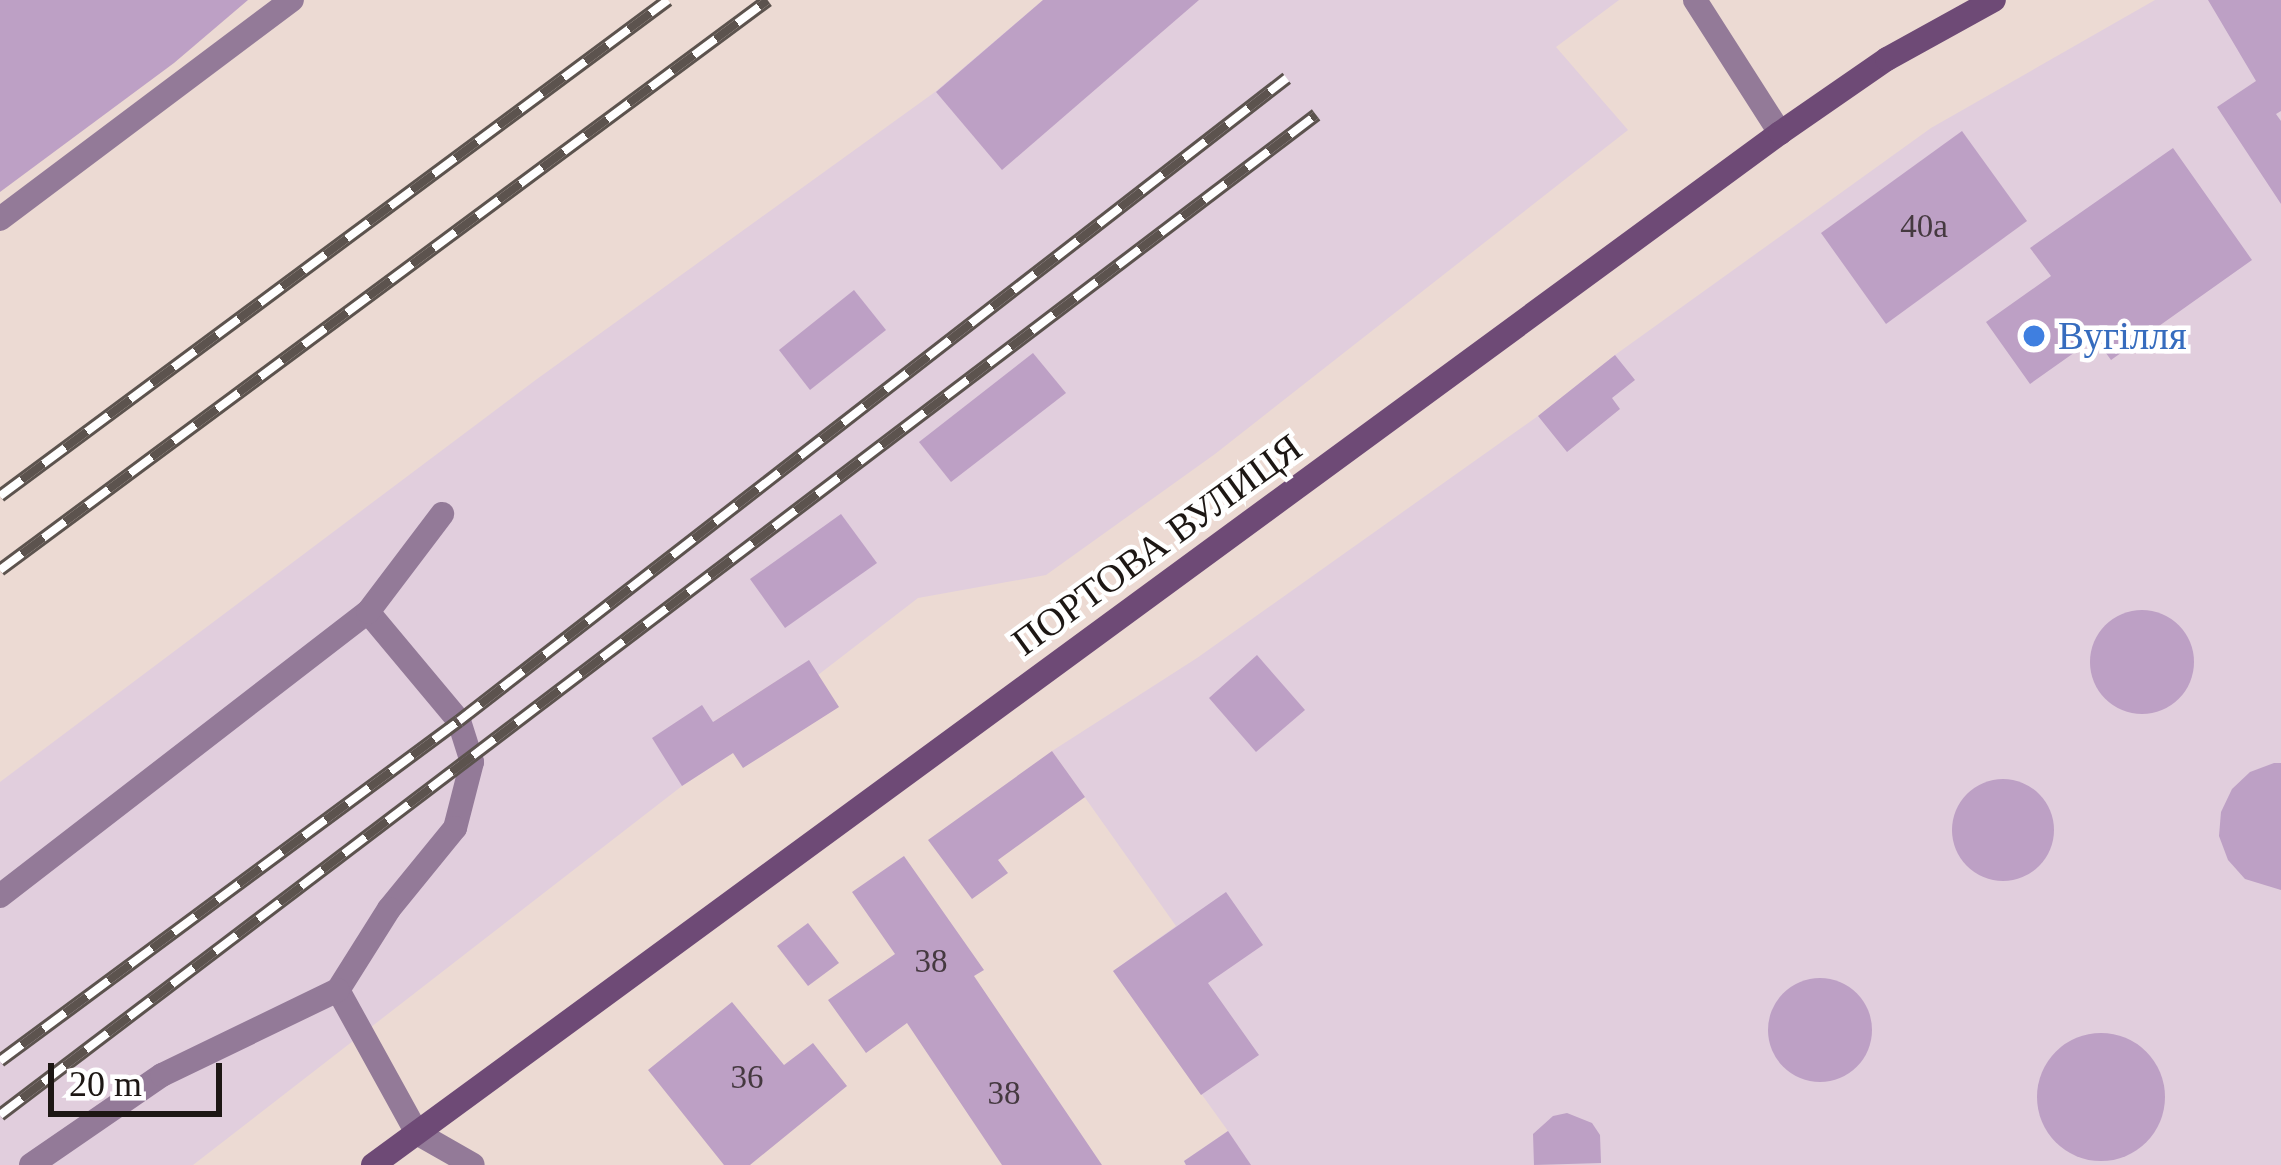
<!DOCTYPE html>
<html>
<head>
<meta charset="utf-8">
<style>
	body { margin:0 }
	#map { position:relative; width:2281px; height:1165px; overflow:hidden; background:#ecdad3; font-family:"Times New Roman",serif }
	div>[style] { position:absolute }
	.industrial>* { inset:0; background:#e1cedd }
	.building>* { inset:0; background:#bda0c5 }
	.round { border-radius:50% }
	.service>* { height:24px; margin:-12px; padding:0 12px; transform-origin:12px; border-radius:12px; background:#937a98 }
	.minor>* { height:24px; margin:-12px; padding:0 12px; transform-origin:12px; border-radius:12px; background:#937a98 }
	.tertiary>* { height:24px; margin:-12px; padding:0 12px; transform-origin:12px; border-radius:12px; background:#937a98 }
	.secondary>* { height:24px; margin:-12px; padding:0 12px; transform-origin:12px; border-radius:12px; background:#6e4a76 }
	.rail>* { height:14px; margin-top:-7px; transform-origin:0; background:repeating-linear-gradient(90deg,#fff 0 27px,#5c534e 0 54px); box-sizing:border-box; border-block:3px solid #5c534e }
	.dots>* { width:33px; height:33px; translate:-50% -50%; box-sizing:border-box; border:6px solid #fff; border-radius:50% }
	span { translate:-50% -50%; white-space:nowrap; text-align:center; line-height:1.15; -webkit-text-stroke:9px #fff; paint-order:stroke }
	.number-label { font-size:33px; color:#453940 }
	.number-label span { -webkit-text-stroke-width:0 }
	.shop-label { font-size:39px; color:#366cbe }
	.left { translate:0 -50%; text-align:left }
	.street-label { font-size:39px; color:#1d1714 }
	.scale { position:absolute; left:48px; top:1063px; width:174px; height:54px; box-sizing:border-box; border:6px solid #1d1714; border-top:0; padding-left:15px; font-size:36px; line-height:42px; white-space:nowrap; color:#1d1714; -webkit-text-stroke:9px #fff; paint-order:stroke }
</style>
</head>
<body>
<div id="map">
	<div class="industrial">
		<i style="clip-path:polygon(1043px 0,1619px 0,1556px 47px,1628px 130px,1215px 454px,1046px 575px,918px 598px,818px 675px,808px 661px,714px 721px,733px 753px,682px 786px,193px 1165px,0 1165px,0 782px,537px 379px,935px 92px)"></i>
		<i style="clip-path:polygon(2155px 0,2281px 0,2281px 1165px,1186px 1165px,1184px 1161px,1228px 1131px,1113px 971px,1176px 926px,1052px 751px,1197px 658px,1538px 416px,1615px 355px,1931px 128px)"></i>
	</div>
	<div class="building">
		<i style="clip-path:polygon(0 0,248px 0,174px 63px,0 192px)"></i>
		<i style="clip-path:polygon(1043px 0,1199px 0,1002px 170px,936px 92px)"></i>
		<i style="clip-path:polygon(2208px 0,2281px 0,2281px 111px,2276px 114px,2281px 121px,2281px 204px,2217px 107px,2256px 81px)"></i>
		<i style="clip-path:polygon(1962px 131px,2027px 221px,1886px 324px,1821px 233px)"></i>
		<i style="clip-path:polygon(2173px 148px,2252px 260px,2111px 360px,2095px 338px,2030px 384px,1986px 322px,2051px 276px,2030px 248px)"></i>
		<i style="clip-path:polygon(854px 290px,886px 330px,810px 390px,779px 350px)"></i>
		<i style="clip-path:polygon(1033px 353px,1066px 393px,951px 482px,919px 442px)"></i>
		<i style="clip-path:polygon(1615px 355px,1635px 380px,1612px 398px,1620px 409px,1567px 452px,1538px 416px)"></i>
		<i style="clip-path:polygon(841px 514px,877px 563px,785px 628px,750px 579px)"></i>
		<i class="round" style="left:2090px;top:610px;width:104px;height:104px"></i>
		<i style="clip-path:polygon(1257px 655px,1305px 710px,1256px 752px,1209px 698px)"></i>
		<i style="clip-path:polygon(809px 660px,839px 707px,743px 768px,733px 753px,682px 786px,652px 738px,702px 705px,713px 722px)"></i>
		<i style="clip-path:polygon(1052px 751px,1085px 797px,998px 860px,1008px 873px,972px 899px,928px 840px)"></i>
		<i style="clip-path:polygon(2274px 763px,2281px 763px,2281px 890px,2245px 879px,2228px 860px,2219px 836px,2221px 812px,2232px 789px,2250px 772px)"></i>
		<i class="round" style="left:1952px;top:779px;width:102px;height:102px"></i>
		<i style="clip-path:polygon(904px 856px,984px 970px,974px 976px,1102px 1165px,1002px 1165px,907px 1023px,866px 1053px,828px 1000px,895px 954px,852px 892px)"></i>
		<i style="clip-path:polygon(1226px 892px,1263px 945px,1208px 983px,1259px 1055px,1201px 1095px,1113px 971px)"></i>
		<i style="clip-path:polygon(808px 923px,839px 963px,808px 986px,777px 946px)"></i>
		<i class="round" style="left:1768px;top:978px;width:104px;height:104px"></i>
		<i style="clip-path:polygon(732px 1002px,784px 1065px,813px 1043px,847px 1086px,750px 1165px,724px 1165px,648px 1070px)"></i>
		<i class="round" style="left:2037px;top:1033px;width:128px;height:128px"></i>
		<i style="clip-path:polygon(1567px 1113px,1592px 1123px,1600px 1135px,1601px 1163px,1534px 1165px,1533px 1134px,1553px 1116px)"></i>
		<i style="clip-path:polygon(1228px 1131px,1251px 1165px,1186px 1165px,1184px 1161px)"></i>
	</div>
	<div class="service">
		<i style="left:1695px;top:0;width:158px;rotate:57.4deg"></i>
		<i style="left:368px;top:612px;width:142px;rotate:50.1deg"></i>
		<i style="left:459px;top:721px;width:43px;rotate:72.4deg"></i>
		<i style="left:472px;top:762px;width:68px;rotate:104.4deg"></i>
		<i style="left:455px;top:828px;width:104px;rotate:129.2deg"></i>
		<i style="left:389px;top:909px;width:96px;rotate:122.2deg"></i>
		<i style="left:338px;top:990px;width:163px;rotate:61.1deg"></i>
		<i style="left:0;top:896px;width:465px;rotate:-37.7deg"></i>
		<i style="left:368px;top:612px;width:123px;rotate:-52.9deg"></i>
		<i style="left:31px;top:1165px;width:159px;rotate:-34.5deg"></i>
		<i style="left:162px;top:1075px;width:195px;rotate:-25.8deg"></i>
	</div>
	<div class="minor">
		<i style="left:0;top:219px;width:365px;rotate:-36.9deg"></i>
	</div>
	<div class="tertiary">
		<i style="left:417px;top:1133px;width:64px;rotate:29.7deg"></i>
	</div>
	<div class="secondary">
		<i style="left:373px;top:1165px;width:1745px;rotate:-36.26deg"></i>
		<i style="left:1780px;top:133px;width:130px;rotate:-34.7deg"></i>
		<i style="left:1887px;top:59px;width:122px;rotate:-28.9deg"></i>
	</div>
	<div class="rail">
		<i style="left:0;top:496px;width:832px;rotate:-36.59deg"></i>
		<i style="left:0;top:570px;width:956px;rotate:-36.58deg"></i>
		<i style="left:0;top:1061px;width:571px;rotate:-36.53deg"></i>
		<i style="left:459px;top:721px;width:1048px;rotate:-37.83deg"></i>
		<i style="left:0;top:1115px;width:1653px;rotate:-37.23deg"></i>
	</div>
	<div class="dots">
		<i style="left:2034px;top:336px;background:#3f7fe0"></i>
	</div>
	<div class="number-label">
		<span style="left:1924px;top:227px">40а</span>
		<span style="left:931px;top:962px">38</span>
		<span style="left:747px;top:1078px">36</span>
		<span style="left:1004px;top:1094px">38</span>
	</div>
	<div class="shop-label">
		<span class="left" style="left:2058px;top:336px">Вугілля</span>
	</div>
	<div class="street-label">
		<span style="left:1157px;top:545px;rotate:-36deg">ПОРТОВА ВУЛИЦЯ</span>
	</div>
	<div class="scale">20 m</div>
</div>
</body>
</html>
